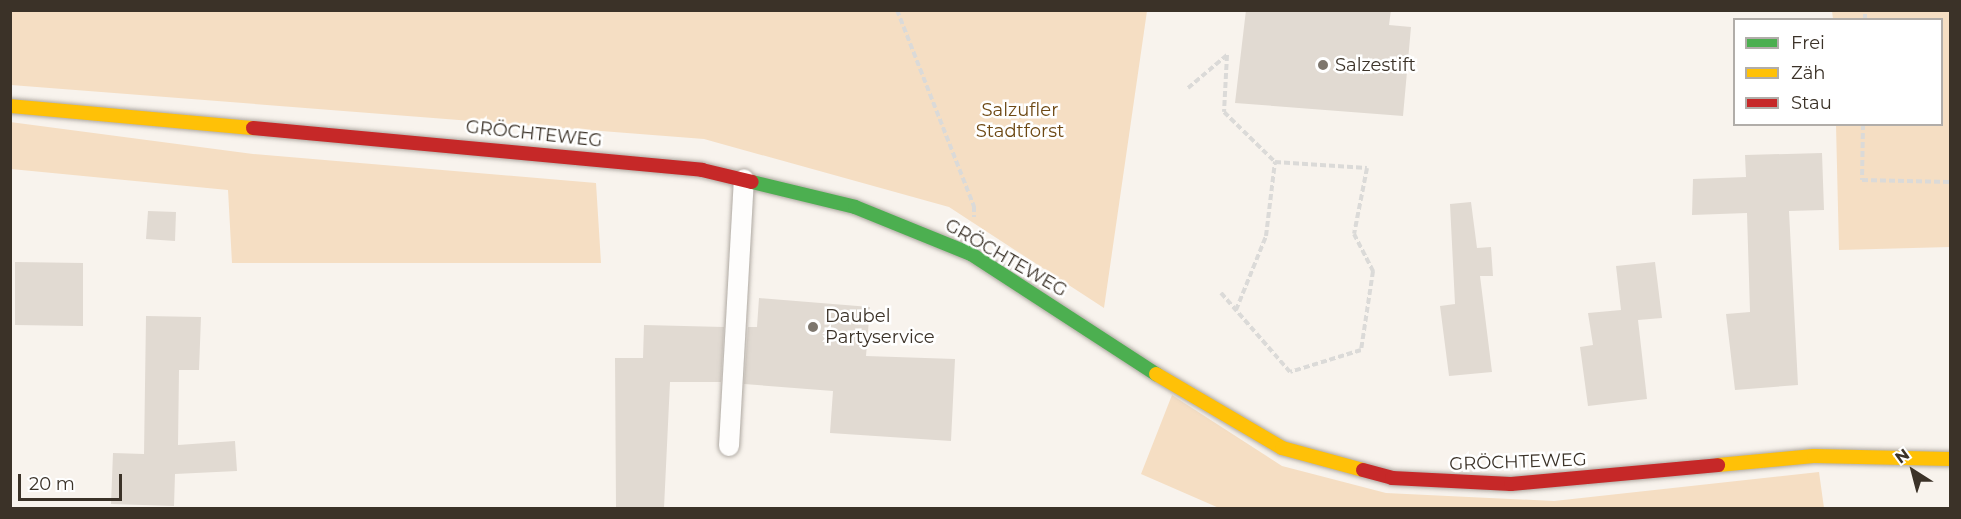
<!DOCTYPE html>
<html>
<head>
<meta charset="utf-8">
<style>
	body { margin:0 }
	#map { position:relative; width:1961px; height:519px; overflow:hidden; background:#f8f3ed; font-family:Montserrat,sans-serif }
	div>[style] { position:absolute }
	.green>* { inset:0; background:#f5dec3 }
	.building>* { inset:0; background:#e1dad2 }
	.path>* { height:4px; margin-top:-2px; transform-origin:0; background:repeating-linear-gradient(90deg,#dbdad8 0 6px,transparent 0 9px) }
	.roads { filter:drop-shadow(0 0 2px #afa9a2) drop-shadow(0 0 2px #afa9a2) }
	.lane>* { height:20px; margin:-10px; padding:0 10px; transform-origin:10px; border-radius:10px; background:#fefdfc }
	.fast>* { height:14px; margin:-7px; padding:0 7px; transform-origin:7px; border-radius:7px; background:#4caf50 }
	.slow>* { height:14px; margin:-7px; padding:0 7px; transform-origin:7px; border-radius:7px; background:#ffc107 }
	.jam>* { height:14px; margin:-7px; padding:0 7px; transform-origin:7px; border-radius:7px; background:#c62828 }
	.dots>* { width:16px; height:16px; translate:-50% -50%; box-sizing:border-box; border:3px solid #fff; border-radius:50% }
	span { translate:-50% -50%; white-space:nowrap; text-align:center; line-height:1.15; -webkit-text-stroke:5px #fff; paint-order:stroke }
	.poi-label { font-size:18px; color:#3b3228 }
	.left { translate:0 -50%; text-align:left }
	.park-label { font-size:18px; color:#6d4813 }
	.street-label { font-size:18px; color:#3b3228 }
	.frame { position:absolute; inset:0; border:12px solid #3b3228; pointer-events:none }
	.legend { position:absolute; left:1733px; top:18px; width:210px; height:108px; box-sizing:border-box; background:#fff; border:2px solid #b1ada9; margin:0; padding:8px 10px; list-style:none; font-size:18px; color:#3b3228 }
	.legend li { display:flex; align-items:center; gap:12px; height:30px }
	.legend b { width:30px; border:2px solid #b1ada9 }
	.north { position:absolute; left:1883px; top:441px; width:60px; height:60px; -webkit-text-stroke:4px #fff; paint-order:stroke; rotate:324deg; font-size:16px; font-weight:700; line-height:24px; text-align:center; color:#3b3228 }
	.north::after { content:''; display:block; margin:auto; width:21px; height:27px; background:#3b3228; clip-path:polygon(50% 0,100% 100%,50% 72%,0 100%) }
	.scale { position:absolute; left:18px; top:474px; width:104px; height:27px; box-sizing:border-box; border:3px solid #3b3228; border-top:0; padding-left:8px; font-size:18px; line-height:21px; white-space:nowrap; color:#3b3228; -webkit-text-stroke:4px #fff; paint-order:stroke }
</style>
</head>
<body>
<div id="map">
	<div class="green">
		<i style="clip-path:polygon(10px 11px,11px 10px,1147px 11px,1104px 308px,949px 207px,704px 139px,11px 85px)"></i>
		<i style="clip-path:polygon(1832px 11px,1950px 11px,1950px 247px,1839px 250px,1836px 125px,1942px 124px,1942px 20px,1833px 19px)"></i>
		<i style="clip-path:polygon(10px 122px,253px 154px,596px 183px,601px 263px,232px 263px,228px 190px,11px 169px)"></i>
		<i style="clip-path:polygon(1172px 395px,1282px 466px,1386px 493px,1554px 501px,1819px 472px,1824px 508px,1219px 508px,1141px 474px)"></i>
	</div>
	<div class="building">
		<i style="clip-path:polygon(1246px 10px,1391px 10px,1389px 25px,1411px 27px,1403px 116px,1235px 103px)"></i>
		<i style="clip-path:polygon(1822px 153px,1824px 210px,1789px 211px,1798px 385px,1735px 390px,1726px 314px,1750px 312px,1747px 213px,1692px 215px,1693px 179px,1746px 177px,1745px 155px)"></i>
		<i style="clip-path:polygon(1471px 202px,1477px 248px,1491px 247px,1493px 276px,1480px 276px,1492px 372px,1449px 376px,1440px 306px,1455px 304px,1450px 204px)"></i>
		<i style="clip-path:polygon(148px 211px,176px 212px,175px 241px,146px 239px)"></i>
		<i style="clip-path:polygon(15px 262px,83px 263px,83px 326px,15px 325px)"></i>
		<i style="clip-path:polygon(1655px 262px,1662px 318px,1638px 320px,1647px 399px,1588px 406px,1580px 347px,1593px 345px,1588px 313px,1621px 310px,1616px 266px)"></i>
		<i style="clip-path:polygon(759px 298px,870px 307px,866px 356px,955px 359px,951px 441px,830px 433px,833px 391px,744px 384px,748px 327px,757px 327px)"></i>
		<i style="clip-path:polygon(146px 316px,201px 317px,199px 370px,179px 370px,178px 445px,235px 441px,237px 471px,175px 474px,174px 506px,111px 504px,113px 453px,144px 454px)"></i>
		<i style="clip-path:polygon(644px 325px,724px 327px,721px 382px,670px 382px,664px 508px,616px 508px,615px 358px,643px 358px)"></i>
	</div>
	<div class="path">
		<i style="left:897px;top:10px;width:211px;rotate:68.6deg"></i>
		<i style="left:974px;top:206px;width:11px;rotate:90deg"></i>
		<i style="left:1865px;top:20px;width:10px;rotate:-90deg"></i>
		<i style="left:1188px;top:88px;width:51px;rotate:-40.2deg"></i>
		<i style="left:1227px;top:55px;width:57px;rotate:93deg"></i>
		<i style="left:1224px;top:112px;width:71px;rotate:44.4deg"></i>
		<i style="left:1275px;top:162px;width:92px;rotate:3.7deg"></i>
		<i style="left:1367px;top:168px;width:67px;rotate:101.1deg"></i>
		<i style="left:1354px;top:234px;width:42px;rotate:62.8deg"></i>
		<i style="left:1373px;top:271px;width:80px;rotate:98.6deg"></i>
		<i style="left:1361px;top:350px;width:74px;rotate:162.8deg"></i>
		<i style="left:1290px;top:372px;width:105px;rotate:-131.1deg"></i>
		<i style="left:1863px;top:124px;width:56px;rotate:91deg"></i>
		<i style="left:1862px;top:180px;width:88px;rotate:1.3deg"></i>
		<i style="left:1236px;top:310px;width:80px;rotate:-67.9deg"></i>
		<i style="left:1266px;top:236px;width:75px;rotate:-83.1deg"></i>
	</div>
	<div class="roads">
		<div class="lane">
			<i style="left:729px;top:446px;width:267px;rotate:-86.8deg"></i>
		</div>
		<div class="fast">
			<i style="left:752px;top:182px;width:106px;rotate:13.6deg"></i>
			<i style="left:855px;top:207px;width:125px;rotate:22.1deg"></i>
			<i style="left:971px;top:254px;width:221px;rotate:33deg"></i>
		</div>
		<div class="slow">
			<i style="left:10px;top:106px;width:244px;rotate:5.2deg"></i>
			<i style="left:1156px;top:374px;width:146px;rotate:30.4deg"></i>
			<i style="left:1282px;top:448px;width:84px;rotate:15.2deg"></i>
			<i style="left:1718px;top:465px;width:96px;rotate:-5.4deg"></i>
			<i style="left:1814px;top:456px;width:136px;rotate:1.3deg"></i>
		</div>
		<div class="jam">
			<i style="left:253px;top:128px;width:451px;rotate:5.3deg"></i>
			<i style="left:702px;top:170px;width:51px;rotate:13.5deg"></i>
			<i style="left:1363px;top:470px;width:30px;rotate:15deg"></i>
			<i style="left:1392px;top:478px;width:119px;rotate:2.9deg"></i>
			<i style="left:1511px;top:484px;width:208px;rotate:-5.2deg"></i>
		</div>
	</div>
	<div class="dots">
		<i style="left:1323px;top:65px;background:#7d766d"></i>
		<i style="left:813px;top:327px;background:#7d766d"></i>
	</div>
	<div class="poi-label">
		<span class="left" style="left:1335px;top:65px">Salzestift</span>
		<span class="left" style="left:825px;top:327px">Daubel<br>Partyservice</span>
	</div>
	<div class="park-label">
		<span style="left:1020px;top:121px">Salzufler<br>Stadtforst</span>
	</div>
	<div class="street-label">
		<span style="left:534px;top:134px;rotate:6deg">GRÖCHTEWEG</span>
		<span style="left:1006px;top:258px;rotate:30deg">GRÖCHTEWEG</span>
		<span style="left:1518px;top:462px;rotate:-2deg">GRÖCHTEWEG</span>
	</div>
	<div class="frame"></div>
	<ul class="legend">
	<li><b style="height:8px;background:#4caf50"></b>Frei</li>
	<li><b style="height:8px;background:#ffc107"></b>Zäh</li>
	<li><b style="height:8px;background:#c62828"></b>Stau</li>
	</ul>
	<div class="north">N</div>
	<div class="scale">20 m</div>
</div>
</body>
</html>
